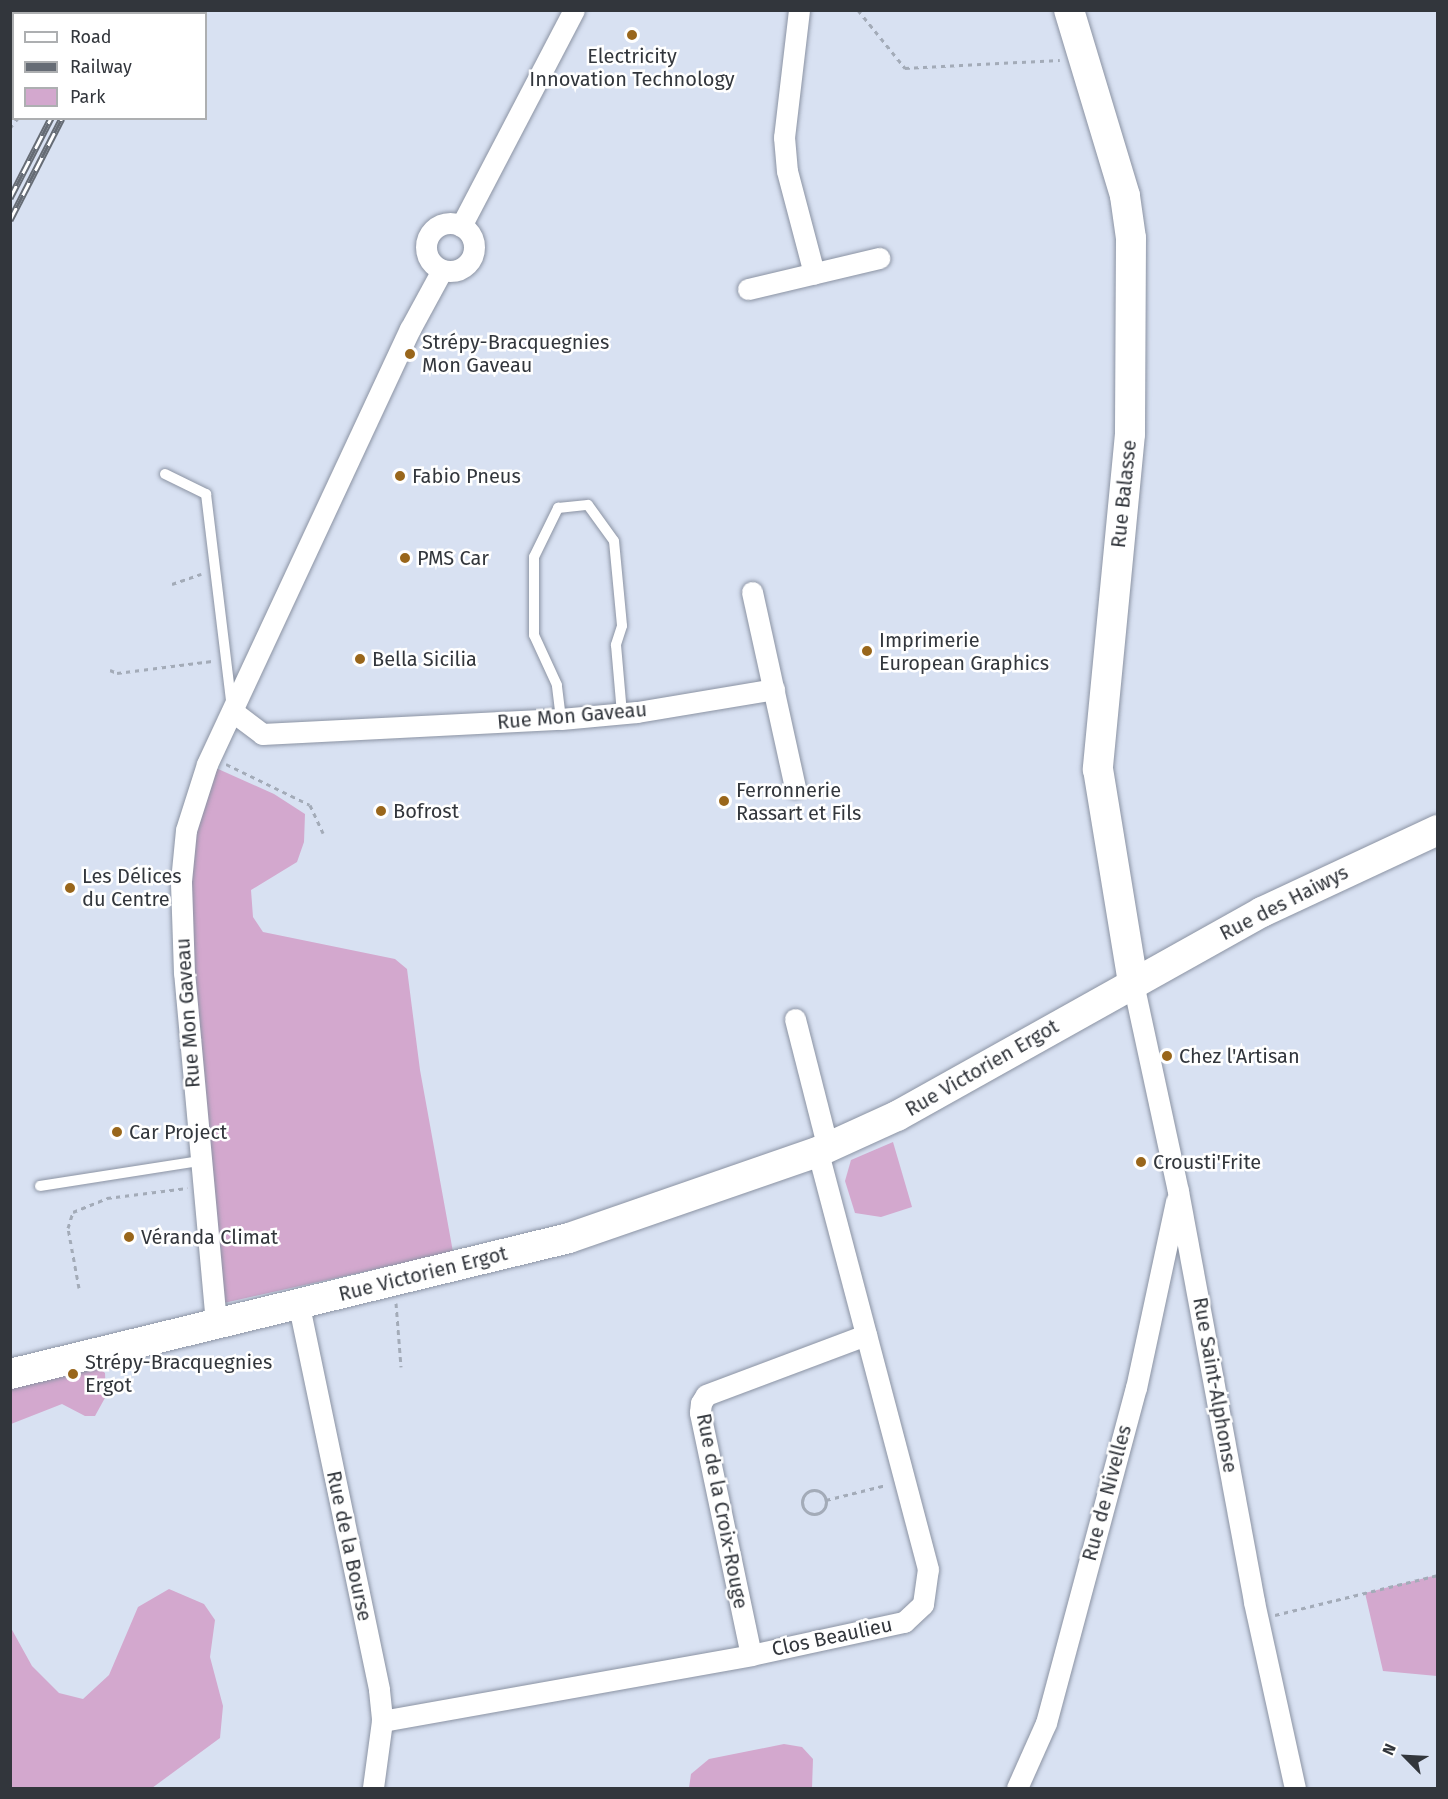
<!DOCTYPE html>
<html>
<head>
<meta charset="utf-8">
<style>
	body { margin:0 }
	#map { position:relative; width:1448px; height:1799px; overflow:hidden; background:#d8e1f2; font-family:"Fira Sans",sans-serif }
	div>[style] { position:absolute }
	.green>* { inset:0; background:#d3a8ce }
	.path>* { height:3px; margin-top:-1.5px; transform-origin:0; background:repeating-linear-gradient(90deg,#a3abb8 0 4.5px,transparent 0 9px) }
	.path>.ring { margin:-1.5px; padding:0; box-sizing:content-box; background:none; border:3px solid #a3abb8; border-radius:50% }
	.roads { filter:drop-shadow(0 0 2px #8b93a3) drop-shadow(0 0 2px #8b93a3) }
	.lane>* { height:10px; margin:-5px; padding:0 5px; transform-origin:5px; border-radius:5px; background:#fff }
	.street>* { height:21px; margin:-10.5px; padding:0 10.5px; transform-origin:10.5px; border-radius:10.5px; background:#fff }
	.street>.ring { margin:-10.5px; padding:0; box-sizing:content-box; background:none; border:21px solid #fff; border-radius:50% }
	.secondary>* { height:30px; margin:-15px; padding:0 15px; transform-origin:15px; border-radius:15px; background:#fff }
	.highway>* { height:33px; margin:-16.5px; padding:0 16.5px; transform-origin:16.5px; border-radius:16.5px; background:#fff }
	.rail>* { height:7px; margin-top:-3.5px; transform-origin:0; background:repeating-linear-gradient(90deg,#fff 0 14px,#666c75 0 28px); box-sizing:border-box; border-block:2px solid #666c75 }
	.dots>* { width:16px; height:16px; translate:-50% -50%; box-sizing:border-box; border:3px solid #fff; border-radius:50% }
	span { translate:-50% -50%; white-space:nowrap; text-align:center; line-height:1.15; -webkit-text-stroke:5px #fff; paint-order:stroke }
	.poi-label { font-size:20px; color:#32363c }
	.left { translate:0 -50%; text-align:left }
	.street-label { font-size:20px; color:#32363c }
	.frame { position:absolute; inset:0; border:12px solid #32363c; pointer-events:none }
	.legend { position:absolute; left:12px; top:12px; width:195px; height:108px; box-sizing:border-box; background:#fff; border:2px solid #adafb1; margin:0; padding:8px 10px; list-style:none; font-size:18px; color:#32363c }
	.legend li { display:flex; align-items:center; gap:12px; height:30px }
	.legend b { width:30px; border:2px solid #adafb1 }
	.north { position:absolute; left:1376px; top:1727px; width:60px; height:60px; -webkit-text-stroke:4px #fff; paint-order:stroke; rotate:294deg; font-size:16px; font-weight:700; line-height:24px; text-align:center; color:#32363c }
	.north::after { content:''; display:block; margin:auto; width:21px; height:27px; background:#32363c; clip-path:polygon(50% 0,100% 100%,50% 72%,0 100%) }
</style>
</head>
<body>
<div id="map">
	<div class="green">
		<i style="clip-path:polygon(207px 764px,274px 794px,305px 814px,304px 842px,297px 862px,251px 890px,253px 917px,263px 932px,395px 959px,407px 969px,420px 1070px,453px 1252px,224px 1303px,181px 881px)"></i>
		<i style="clip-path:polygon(893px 1142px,912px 1207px,881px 1217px,855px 1213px,845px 1181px,851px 1160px)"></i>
		<i style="clip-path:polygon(99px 1368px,105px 1373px,106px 1396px,95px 1416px,85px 1416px,62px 1404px,11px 1424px,11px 1388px)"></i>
		<i style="clip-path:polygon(1437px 1575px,1437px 1676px,1383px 1671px,1365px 1593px)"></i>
		<i style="clip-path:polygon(169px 1589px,204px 1604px,215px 1620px,210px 1657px,223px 1706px,220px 1738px,152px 1788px,11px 1788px,11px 1628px,32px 1666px,59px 1693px,83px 1699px,109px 1675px,138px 1607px)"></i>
		<i style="clip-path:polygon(784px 1744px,802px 1747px,813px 1759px,812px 1788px,689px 1788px,691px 1774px,709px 1759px)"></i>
	</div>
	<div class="path">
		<i style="left:858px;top:10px;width:75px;rotate:51deg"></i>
		<i style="left:905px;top:68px;width:155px;rotate:-3deg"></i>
		<i style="left:66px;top:14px;width:4px;rotate:-76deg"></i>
		<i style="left:10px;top:128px;width:13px;rotate:-51deg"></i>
		<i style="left:172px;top:584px;width:31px;rotate:-19deg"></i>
		<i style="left:110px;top:670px;width:8px;rotate:23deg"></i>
		<i style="left:117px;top:673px;width:96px;rotate:-7.2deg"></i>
		<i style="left:226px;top:764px;width:93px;rotate:26deg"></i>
		<i style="left:310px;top:805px;width:31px;rotate:65deg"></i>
		<i style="left:79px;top:1288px;width:61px;rotate:-100.4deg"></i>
		<i style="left:68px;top:1228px;width:17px;rotate:-73deg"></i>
		<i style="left:73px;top:1212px;width:37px;rotate:-22deg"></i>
		<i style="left:107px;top:1198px;width:81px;rotate:-7.1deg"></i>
		<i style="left:396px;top:1303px;width:64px;rotate:85.5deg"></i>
		<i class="ring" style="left:802px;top:1490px;width:21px;height:21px"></i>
		<i style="left:826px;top:1500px;width:62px;rotate:-14deg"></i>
		<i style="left:1275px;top:1615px;width:168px;rotate:-13.8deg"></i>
	</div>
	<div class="roads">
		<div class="lane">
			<i style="left:165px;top:474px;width:46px;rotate:26deg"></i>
			<i style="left:206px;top:494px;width:209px;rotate:83.1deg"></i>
			<i style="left:561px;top:719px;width:34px;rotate:-97deg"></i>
			<i style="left:557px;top:685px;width:55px;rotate:-114.7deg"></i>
			<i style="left:534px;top:635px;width:78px;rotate:-90deg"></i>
			<i style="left:534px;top:557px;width:55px;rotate:-63.9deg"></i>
			<i style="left:558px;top:508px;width:30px;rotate:-6deg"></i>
			<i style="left:588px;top:505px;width:44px;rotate:54.2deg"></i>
			<i style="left:614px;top:541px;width:85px;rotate:84.6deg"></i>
			<i style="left:622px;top:626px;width:20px;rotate:108deg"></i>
			<i style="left:616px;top:645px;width:69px;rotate:85deg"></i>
			<i style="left:40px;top:1186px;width:162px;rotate:-8.9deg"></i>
		</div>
		<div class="street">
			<i style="left:799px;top:10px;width:128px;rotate:96.7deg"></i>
			<i style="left:784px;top:137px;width:34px;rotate:85deg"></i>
			<i style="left:787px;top:171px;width:106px;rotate:75.2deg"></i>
			<i class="ring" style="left:426px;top:223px;width:27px;height:27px"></i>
			<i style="left:461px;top:226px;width:244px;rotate:-62.4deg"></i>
			<i style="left:748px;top:289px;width:135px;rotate:-13.3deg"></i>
			<i style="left:752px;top:592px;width:200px;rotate:77.6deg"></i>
			<i style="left:232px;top:711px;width:38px;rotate:37deg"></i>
			<i style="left:262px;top:734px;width:299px;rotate:-2.9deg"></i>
			<i style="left:561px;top:719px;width:76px;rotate:-5.3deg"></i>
			<i style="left:637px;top:712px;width:139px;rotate:-9.5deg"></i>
			<i style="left:1133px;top:983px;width:213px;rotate:77.8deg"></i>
			<i style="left:1178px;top:1191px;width:418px;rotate:79.5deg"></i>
			<i style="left:1254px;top:1602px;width:190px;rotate:77.6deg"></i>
			<i style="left:795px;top:1019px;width:133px;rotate:75.7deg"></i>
			<i style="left:299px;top:1306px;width:392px;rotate:78.2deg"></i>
			<i style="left:379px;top:1690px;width:31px;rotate:84deg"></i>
			<i style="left:382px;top:1721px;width:68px;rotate:97.7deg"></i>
			<i style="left:216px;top:1323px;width:351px;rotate:-95.2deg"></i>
			<i style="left:184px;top:973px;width:92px;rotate:-91.9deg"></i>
			<i style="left:181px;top:881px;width:51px;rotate:-84.4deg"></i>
			<i style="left:186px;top:830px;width:69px;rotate:-72.3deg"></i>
			<i style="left:207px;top:764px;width:480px;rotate:-65deg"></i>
			<i style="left:410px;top:329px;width:67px;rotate:-61.5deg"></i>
			<i style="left:751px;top:1655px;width:248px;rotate:-101.9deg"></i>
			<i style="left:700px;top:1412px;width:9px;rotate:-84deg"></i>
			<i style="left:701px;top:1403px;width:9px;rotate:-58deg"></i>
			<i style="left:706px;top:1395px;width:171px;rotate:-20.6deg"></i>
			<i style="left:382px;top:1721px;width:375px;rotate:-10.1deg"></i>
			<i style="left:751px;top:1655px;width:157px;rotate:-12.2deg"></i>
			<i style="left:904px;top:1622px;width:26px;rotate:-43deg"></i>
			<i style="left:923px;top:1604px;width:35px;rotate:-82deg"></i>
			<i style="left:928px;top:1569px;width:431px;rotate:-104.8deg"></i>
			<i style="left:1017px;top:1788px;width:71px;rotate:-66deg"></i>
			<i style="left:1046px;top:1723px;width:347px;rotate:-75deg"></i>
			<i style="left:1136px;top:1388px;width:191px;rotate:-77.9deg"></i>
		</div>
		<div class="secondary">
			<i style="left:1069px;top:10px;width:194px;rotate:73.2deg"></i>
			<i style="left:1125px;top:196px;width:42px;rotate:81.9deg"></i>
			<i style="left:1131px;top:238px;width:196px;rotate:90.3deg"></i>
			<i style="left:1130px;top:434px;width:337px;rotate:95.5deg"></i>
			<i style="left:1098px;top:769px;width:217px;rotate:80.7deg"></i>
			<i style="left:10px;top:1374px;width:575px;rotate:-13.67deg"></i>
			<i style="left:569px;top:1238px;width:263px;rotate:-19.1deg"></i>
			<i style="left:818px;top:1152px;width:87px;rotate:-24.5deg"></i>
			<i style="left:897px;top:1116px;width:418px;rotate:-29.2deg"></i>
			<i style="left:1262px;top:912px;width:194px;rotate:-25deg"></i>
		</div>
		<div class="highway">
			<i style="left:10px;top:31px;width:6px;rotate:-51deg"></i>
		</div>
	</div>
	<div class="rail">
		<i style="left:109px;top:14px;width:4px;rotate:-63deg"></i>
		<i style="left:122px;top:14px;width:4px;rotate:-76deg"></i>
		<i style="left:10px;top:198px;width:90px;rotate:-62.9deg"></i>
		<i style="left:10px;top:220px;width:114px;rotate:-63deg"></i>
	</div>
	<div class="dots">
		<i style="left:632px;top:35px;background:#99661b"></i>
		<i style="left:410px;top:354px;background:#99661b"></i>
		<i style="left:400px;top:476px;background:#99661b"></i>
		<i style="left:405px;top:558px;background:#99661b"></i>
		<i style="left:867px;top:651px;background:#99661b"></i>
		<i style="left:360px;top:659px;background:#99661b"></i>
		<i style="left:724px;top:801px;background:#99661b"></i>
		<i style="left:381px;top:811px;background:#99661b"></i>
		<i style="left:70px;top:888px;background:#99661b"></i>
		<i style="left:1167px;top:1056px;background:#99661b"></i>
		<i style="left:117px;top:1132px;background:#99661b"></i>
		<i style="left:1141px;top:1162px;background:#99661b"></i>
		<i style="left:129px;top:1237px;background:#99661b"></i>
		<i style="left:73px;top:1374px;background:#99661b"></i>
	</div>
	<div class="poi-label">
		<span style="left:632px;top:68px">Electricity<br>Innovation Technology</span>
		<span class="left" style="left:422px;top:354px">Strépy-Bracquegnies<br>Mon Gaveau</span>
		<span class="left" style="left:412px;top:476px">Fabio Pneus</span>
		<span class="left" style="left:417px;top:558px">PMS Car</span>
		<span class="left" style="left:879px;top:652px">Imprimerie<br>European Graphics</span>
		<span class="left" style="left:372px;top:659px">Bella Sicilia</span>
		<span class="left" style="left:736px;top:802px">Ferronnerie<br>Rassart et Fils</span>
		<span class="left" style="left:393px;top:811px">Bofrost</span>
		<span class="left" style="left:82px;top:888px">Les Délices<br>du Centre</span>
		<span class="left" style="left:1179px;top:1056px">Chez l'Artisan</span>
		<span class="left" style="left:129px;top:1132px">Car Project</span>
		<span class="left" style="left:1153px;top:1162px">Crousti'Frite</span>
		<span class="left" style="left:141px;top:1237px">Véranda Climat</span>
		<span class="left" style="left:85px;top:1374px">Strépy-Bracquegnies<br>Ergot</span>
	</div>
	<div class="street-label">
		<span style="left:1124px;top:494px;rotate:-84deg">Rue Balasse</span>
		<span style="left:572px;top:716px;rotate:-5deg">Rue Mon Gaveau</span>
		<span style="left:1284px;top:903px;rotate:-27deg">Rue des Haiwys</span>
		<span style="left:188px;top:1013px;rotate:-94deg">Rue Mon Gaveau</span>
		<span style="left:982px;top:1068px;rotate:-30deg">Rue Victorien Ergot</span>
		<span style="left:423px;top:1274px;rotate:-14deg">Rue Victorien Ergot</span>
		<span style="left:1215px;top:1385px;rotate:80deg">Rue Saint-Alphonse</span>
		<span style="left:1107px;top:1493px;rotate:-75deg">Rue de Nivelles</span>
		<span style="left:722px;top:1511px;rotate:79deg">Rue de la Croix-Rouge</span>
		<span style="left:349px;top:1546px;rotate:78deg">Rue de la Bourse</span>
		<span style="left:832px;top:1637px;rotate:-12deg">Clos Beaulieu</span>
	</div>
	<div class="frame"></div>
	<ul class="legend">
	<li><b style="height:8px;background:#fff"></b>Road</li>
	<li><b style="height:8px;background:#666c75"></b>Railway</li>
	<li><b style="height:16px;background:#d3a8ce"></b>Park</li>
	</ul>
	<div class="north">N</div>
</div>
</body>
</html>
